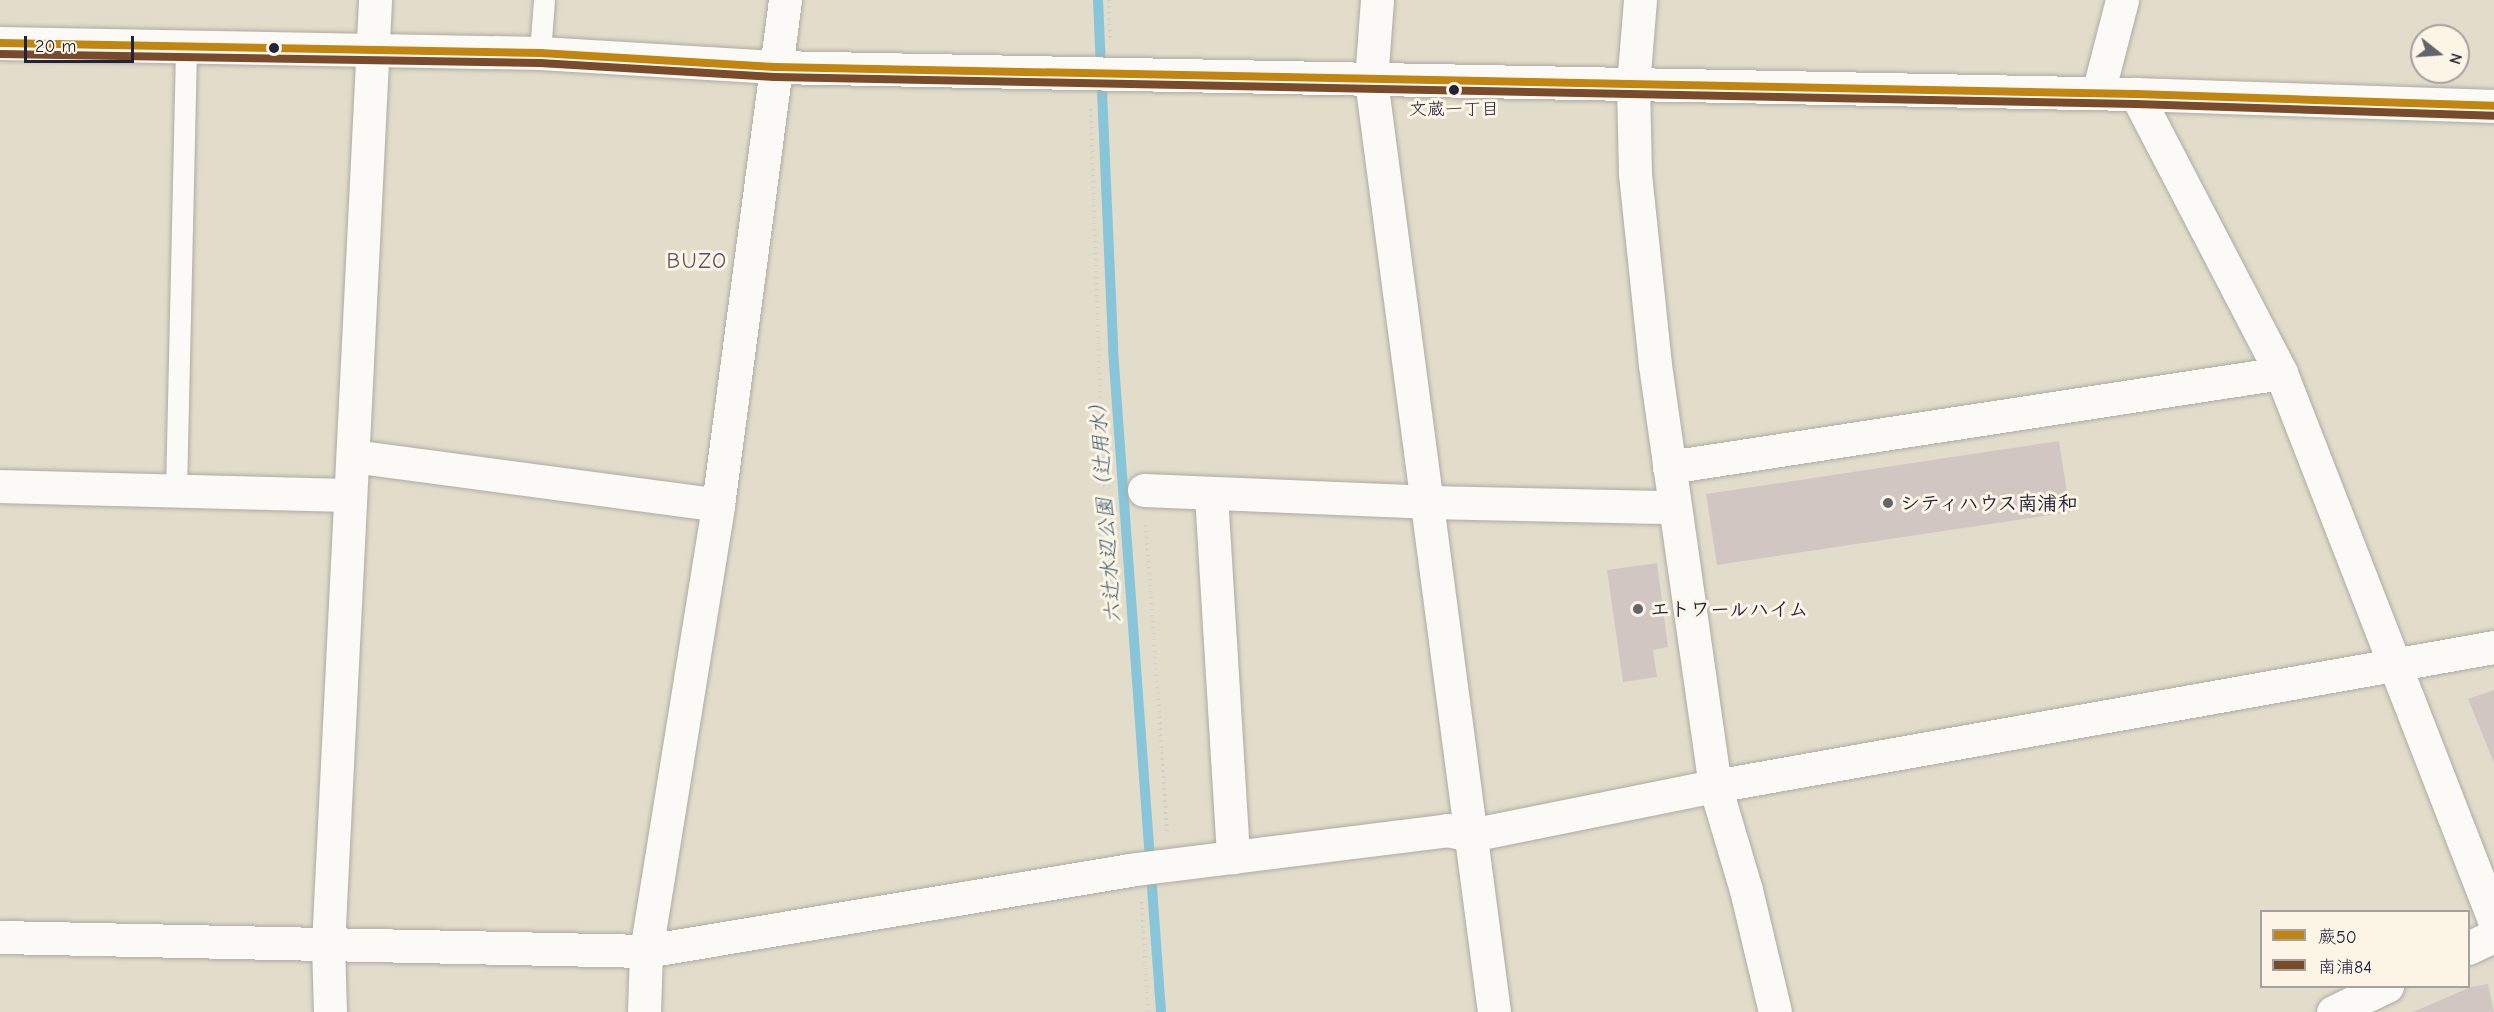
<!DOCTYPE html>
<html>
<head>
<meta charset="utf-8">
<style>
	body { margin:0 }
	#map { position:relative; width:2494px; height:1012px; overflow:hidden; background:#e2ddcb; font-family:"Comic Neue","Klee One",sans-serif }
	div>[style] { position:absolute }
	.stream>* { height:10px; margin:-5px; padding:0 5px; transform-origin:5px; border-radius:5px; background:#88c5d9 }
	.building>* { inset:0; background:#d2c6c3 }
	.path>* { height:4px; margin-top:-2px; transform-origin:0; background:repeating-linear-gradient(90deg,#d1cfcc 0 1.5px,transparent 0 6px) }
	.roads { filter:drop-shadow(0 0 2px #aeaba2) drop-shadow(0 0 2px #aeaba2) }
	.service>* { height:21px; margin:-10.5px; padding:0 10.5px; transform-origin:10.5px; border-radius:10.5px; background:#fbfaf7 }
	.minor>* { height:33px; margin:-16.5px; padding:0 16.5px; transform-origin:16.5px; border-radius:16.5px; background:#fbfaf7 }
	.tertiary>* { height:33px; margin:-16.5px; padding:0 16.5px; transform-origin:16.5px; border-radius:16.5px; background:#fbfaf7 }
	.bus-1>* { height:8px; margin:-4px; padding:0 4px; transform-origin:4px; border-radius:4px; background:#c2850f }
	.bus-2>* { height:8px; margin:-4px; padding:0 4px; transform-origin:4px; border-radius:4px; background:#7a4b2a }
	.dots>* { width:16px; height:16px; translate:-50% -50%; box-sizing:border-box; border:3px solid #fcf5e5; border-radius:50% }
	span { translate:-50% -50%; white-space:nowrap; text-align:center; line-height:1.15; -webkit-text-stroke:6px #fcf5e5; paint-order:stroke }
	.bus-label { font-size:18px; color:#22223b }
	.poi-label { font-size:20px; color:#22223b; font-weight:700 }
	.left { translate:0 -50%; text-align:left }
	.water-label { font-size:21px; color:#385874; font-style:italic }
	.quarter-label { font-size:22px; color:#614f6a; letter-spacing:1.5px }
	.legend { position:absolute; left:2260px; top:910px; width:210px; height:78px; box-sizing:border-box; background:#fcf5e5; border:2px solid #a5a1a1; margin:0; padding:8px 10px; list-style:none; font-size:18px; color:#22223b }
	.legend li { display:flex; align-items:center; gap:12px; height:30px }
	.legend b { width:30px; border:2px solid #a5a1a1 }
	.north { position:absolute; left:2410px; top:24px; width:60px; height:60px; box-sizing:border-box; background:#fcf5e5; border:2px solid #a5a1a1; border-radius:50%; rotate:107deg; font-size:16px; font-weight:700; line-height:24px; text-align:center; color:#22223b }
	.north::after { content:''; display:block; margin:auto; width:21px; height:27px; background:#65636d; clip-path:polygon(50% 0,100% 100%,50% 72%,0 100%) }
	.scale { position:absolute; left:24px; top:36px; width:110px; height:27px; box-sizing:border-box; border:3px solid #22223b; border-top:0; padding-left:8px; font-size:18px; line-height:21px; white-space:nowrap; color:#22223b; -webkit-text-stroke:4px #fcf5e5; paint-order:stroke }
</style>
</head>
<body>
<div id="map">
	<div class="stream">
		<i style="left:1098px;top:0;width:350px;rotate:87.5deg"></i>
		<i style="left:1113px;top:350px;width:664px;rotate:85.85deg"></i>
	</div>
	<div class="building">
		<i style="clip-path:polygon(2059px 441px,2070px 512px,1717px 565px,1706px 494px)"></i>
		<i style="clip-path:polygon(1657px 563px,1668px 647px,1653px 650px,1657px 677px,1623px 682px,1607px 570px)"></i>
		<i style="clip-path:polygon(2494px 690px,2494px 763px,2468px 699px)"></i>
		<i style="clip-path:polygon(2488px 984px,2494px 1012px,2413px 1012px,2471px 987px)"></i>
	</div>
	<div class="path">
		<i style="left:1109px;top:0;width:38px;rotate:88deg"></i>
		<i style="left:1091px;top:109px;width:377px;rotate:88.2deg"></i>
		<i style="left:1103px;top:486px;width:8px;rotate:7deg"></i>
		<i style="left:1146px;top:525px;width:307px;rotate:86.1deg"></i>
		<i style="left:1142px;top:902px;width:110px;rotate:86.9deg"></i>
	</div>
	<div class="roads">
		<div class="service">
			<i style="left:540px;top:53px;width:53px;rotate:-85.7deg"></i>
			<i style="left:176px;top:491px;width:445px;rotate:-88.7deg"></i>
		</div>
		<div class="minor">
			<i style="left:1377px;top:0;width:80px;rotate:94.3deg"></i>
			<i style="left:1371px;top:80px;width:940px;rotate:82.48deg"></i>
			<i style="left:2098px;top:93px;width:96px;rotate:-75.5deg"></i>
			<i style="left:2136px;top:94px;width:314px;rotate:62.5deg"></i>
			<i style="left:2281px;top:373px;width:587px;rotate:68.72deg"></i>
			<i style="left:353px;top:456px;width:368px;rotate:7.6deg"></i>
			<i style="left:1669px;top:467px;width:619px;rotate:-8.73deg"></i>
			<i style="left:0;top:486px;width:350px;rotate:1.5deg"></i>
			<i style="left:1144px;top:490px;width:283px;rotate:2.4deg"></i>
			<i style="left:1427px;top:502px;width:248px;rotate:1.2deg"></i>
			<i style="left:1211px;top:495px;width:363px;rotate:86.5deg"></i>
			<i style="left:0;top:937px;width:646px;rotate:1.24deg"></i>
			<i style="left:646px;top:951px;width:489px;rotate:-9.5deg"></i>
			<i style="left:1128px;top:870px;width:321px;rotate:-7.1deg"></i>
			<i style="left:1447px;top:830px;width:25px;rotate:12deg"></i>
			<i style="left:1471px;top:835px;width:249px;rotate:-11.4deg"></i>
			<i style="left:1715px;top:786px;width:791px;rotate:-10.12deg"></i>
			<i style="left:2468px;top:948px;width:29px;rotate:-25deg"></i>
			<i style="left:330px;top:1012px;width:67px;rotate:-91.7deg"></i>
			<i style="left:328px;top:945px;width:946px;rotate:-87.15deg"></i>
			<i style="left:644px;top:1012px;width:61px;rotate:-88.1deg"></i>
			<i style="left:646px;top:951px;width:452px;rotate:-80.8deg"></i>
			<i style="left:718px;top:505px;width:509px;rotate:-82.44deg"></i>
			<i style="left:2333px;top:1012px;width:60px;rotate:-25.7deg"></i>
		</div>
		<div class="tertiary">
			<i style="left:1640px;top:0;width:85px;rotate:94.7deg"></i>
			<i style="left:1633px;top:85px;width:89px;rotate:88.7deg"></i>
			<i style="left:1635px;top:174px;width:192px;rotate:84deg"></i>
			<i style="left:1655px;top:365px;width:425px;rotate:81.9deg"></i>
			<i style="left:1715px;top:786px;width:109px;rotate:73.4deg"></i>
			<i style="left:1746px;top:890px;width:125px;rotate:76.6deg"></i>
			<i style="left:0;top:43px;width:540px;rotate:1.06deg"></i>
			<i style="left:540px;top:53px;width:235px;rotate:3.4deg"></i>
			<i style="left:775px;top:67px;width:1361px;rotate:1.14deg"></i>
			<i style="left:2136px;top:94px;width:358px;rotate:1.9deg"></i>
		</div>
	</div>
	<div class="bus-1">
		<i style="left:0;top:43px;width:540px;rotate:1.06deg"></i>
		<i style="left:540px;top:53px;width:235px;rotate:3.4deg"></i>
		<i style="left:775px;top:67px;width:1361px;rotate:1.14deg"></i>
		<i style="left:2136px;top:94px;width:358px;rotate:1.9deg"></i>
	</div>
	<div class="bus-2">
		<i style="left:0;top:54px;width:540px;rotate:0.95deg"></i>
		<i style="left:540px;top:63px;width:235px;rotate:3.4deg"></i>
		<i style="left:775px;top:77px;width:1361px;rotate:1.14deg"></i>
		<i style="left:2136px;top:104px;width:358px;rotate:1.9deg"></i>
	</div>
	<div class="dots">
		<i style="left:274px;top:48px;background:#22223b"></i>
		<i style="left:1454px;top:90px;background:#22223b"></i>
		<i style="left:1888px;top:503px;background:#65636d"></i>
		<i style="left:1638px;top:609px;background:#65636d"></i>
	</div>
	<div class="bus-label">
		<span style="left:1454px;top:110px">文蔵一丁目</span>
	</div>
	<div class="poi-label">
		<span class="left" style="left:1900px;top:503px">シティハウス南浦和</span>
		<span class="left" style="left:1650px;top:609px">エトワールハイム</span>
	</div>
	<div class="water-label">
		<span style="left:1105px;top:508px;rotate:-94deg">六辻水辺公園（辻用水）</span>
	</div>
	<div class="quarter-label">
		<span style="left:697px;top:262px">BUZO</span>
	</div>
	<ul class="legend">
	<li><b style="height:8px;background:#c2850f"></b>蕨50</li>
	<li><b style="height:8px;background:#7a4b2a"></b>南浦84</li>
	</ul>
	<div class="north">N</div>
	<div class="scale">20 m</div>
</div>
</body>
</html>
